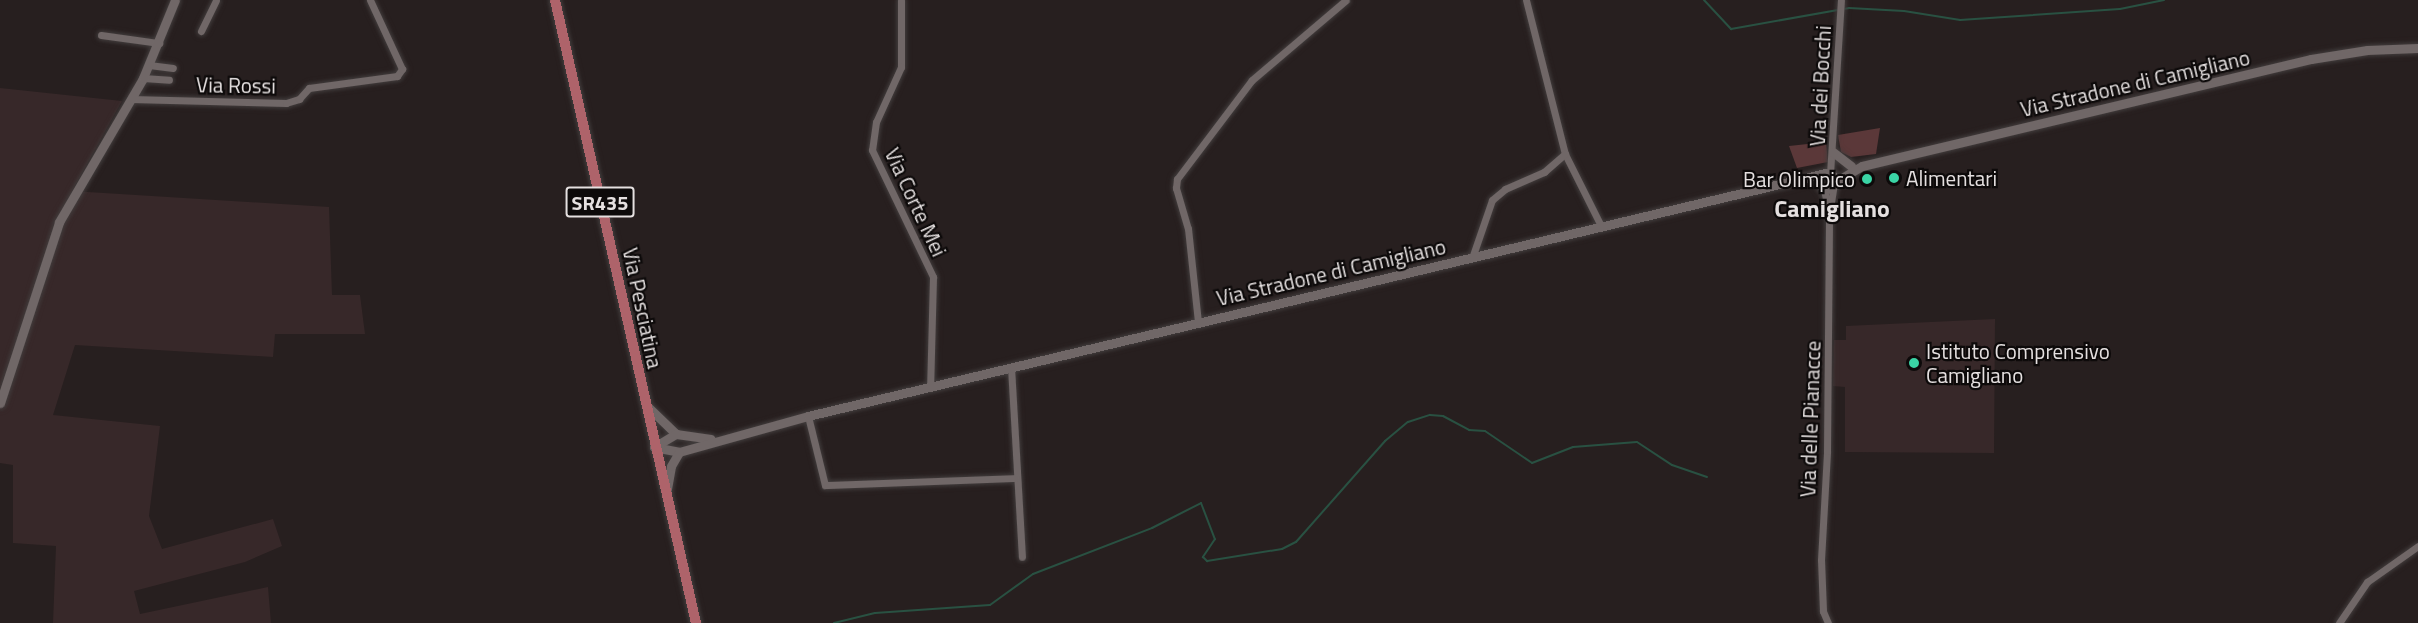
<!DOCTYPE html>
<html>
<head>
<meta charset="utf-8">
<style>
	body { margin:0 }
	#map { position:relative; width:2418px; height:623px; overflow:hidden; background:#271f1f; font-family:"Titillium Web",sans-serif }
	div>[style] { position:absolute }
	.built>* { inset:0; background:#372829 }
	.green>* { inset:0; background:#5b3839 }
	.stream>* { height:2px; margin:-1px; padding:0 1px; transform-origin:1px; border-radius:1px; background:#295142 }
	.roads { filter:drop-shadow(0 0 2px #423d3d) drop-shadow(0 0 2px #423d3d) }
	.minor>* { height:7px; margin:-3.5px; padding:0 3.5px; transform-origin:3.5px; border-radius:3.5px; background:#706767 }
	.tertiary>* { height:9px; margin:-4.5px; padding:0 4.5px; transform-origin:4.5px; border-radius:4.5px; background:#706767 }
	.tertiary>.ring { margin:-4.5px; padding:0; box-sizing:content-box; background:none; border:9px solid #706767; border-radius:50% }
	.primary>* { height:10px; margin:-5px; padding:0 5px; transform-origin:5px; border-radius:5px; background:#ae636a }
	.dots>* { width:16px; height:16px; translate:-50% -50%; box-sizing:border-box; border:3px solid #0d0a0a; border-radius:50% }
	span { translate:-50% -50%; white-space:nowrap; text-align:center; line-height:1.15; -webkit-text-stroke:4.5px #0d0a0a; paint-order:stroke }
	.shield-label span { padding:2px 4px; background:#0d0a0a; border:2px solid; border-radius:4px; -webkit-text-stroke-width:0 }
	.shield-label { font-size:20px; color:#e5e0e0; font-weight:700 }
	.street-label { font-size:21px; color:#e5e0e0 }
	.poi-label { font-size:21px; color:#e5e0e0 }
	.left { translate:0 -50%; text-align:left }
	.right { translate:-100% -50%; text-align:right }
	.quarter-label { font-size:24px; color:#e5e0e0; font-weight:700 }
</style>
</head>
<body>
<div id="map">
	<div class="built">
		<i style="clip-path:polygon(0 88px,122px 101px,72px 191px,329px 207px,332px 295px,360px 295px,365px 334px,275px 334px,273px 357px,75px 345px,53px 415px,160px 426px,149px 516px,162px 549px,273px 519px,282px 546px,245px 562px,134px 591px,140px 614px,268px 587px,271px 623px,53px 623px,56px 546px,13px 543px,13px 465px,0 463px)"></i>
		<i style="clip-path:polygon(1995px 319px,1994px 453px,1845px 452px,1845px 387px,1833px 386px,1834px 340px,1846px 340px,1846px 326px)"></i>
	</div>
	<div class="green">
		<i style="clip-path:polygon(1880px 128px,1876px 154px,1851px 157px,1841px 152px,1838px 135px)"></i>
		<i style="clip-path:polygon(1826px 142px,1828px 162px,1797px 168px,1789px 146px)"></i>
	</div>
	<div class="stream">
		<i style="left:1704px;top:0;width:40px;rotate:47deg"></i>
		<i style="left:1731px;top:29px;width:120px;rotate:-10.1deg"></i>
		<i style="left:1849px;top:8px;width:55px;rotate:3.1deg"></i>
		<i style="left:1904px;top:11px;width:57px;rotate:9.1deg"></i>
		<i style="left:1960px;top:20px;width:160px;rotate:-3.9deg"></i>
		<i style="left:2120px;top:9px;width:45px;rotate:-11.6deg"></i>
		<i style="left:834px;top:623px;width:42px;rotate:-13.7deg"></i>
		<i style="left:875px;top:613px;width:115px;rotate:-4deg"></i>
		<i style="left:990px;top:605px;width:53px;rotate:-35.8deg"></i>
		<i style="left:1033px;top:574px;width:128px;rotate:-21.1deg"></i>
		<i style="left:1152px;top:528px;width:55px;rotate:-27deg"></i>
		<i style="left:1201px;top:503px;width:39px;rotate:69deg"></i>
		<i style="left:1215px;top:539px;width:22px;rotate:124deg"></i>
		<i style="left:1203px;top:557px;width:6px;rotate:45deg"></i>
		<i style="left:1207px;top:561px;width:76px;rotate:-9.1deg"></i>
		<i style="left:1282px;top:549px;width:16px;rotate:-27deg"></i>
		<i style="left:1296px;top:542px;width:135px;rotate:-48.6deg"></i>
		<i style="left:1385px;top:441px;width:30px;rotate:-40deg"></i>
		<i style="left:1408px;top:422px;width:23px;rotate:-18deg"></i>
		<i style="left:1430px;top:415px;width:13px;rotate:4deg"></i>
		<i style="left:1443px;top:416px;width:30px;rotate:28deg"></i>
		<i style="left:1469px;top:430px;width:16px;rotate:4deg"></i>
		<i style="left:1485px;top:431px;width:57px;rotate:34.2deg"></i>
		<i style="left:1532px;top:463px;width:44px;rotate:-21.3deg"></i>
		<i style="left:1573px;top:447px;width:64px;rotate:-4.5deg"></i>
		<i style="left:1637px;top:442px;width:42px;rotate:33.3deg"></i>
		<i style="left:1672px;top:465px;width:37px;rotate:19deg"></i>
	</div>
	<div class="roads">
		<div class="minor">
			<i style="left:901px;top:0;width:67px;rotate:90deg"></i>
			<i style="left:901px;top:67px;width:60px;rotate:114.4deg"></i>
			<i style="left:876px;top:122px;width:28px;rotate:98deg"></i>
			<i style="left:872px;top:150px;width:141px;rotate:64.3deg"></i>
			<i style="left:933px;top:277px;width:111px;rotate:91.5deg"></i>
			<i style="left:1526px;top:0;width:159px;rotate:75.8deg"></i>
			<i style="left:1565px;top:154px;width:80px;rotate:63.4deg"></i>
			<i style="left:201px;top:31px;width:34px;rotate:-64deg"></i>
			<i style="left:101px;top:35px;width:59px;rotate:7.9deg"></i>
			<i style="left:149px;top:65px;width:24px;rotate:7deg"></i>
			<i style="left:143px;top:78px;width:26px;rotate:4deg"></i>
			<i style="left:131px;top:99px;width:155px;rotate:1.5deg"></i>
			<i style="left:286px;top:103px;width:14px;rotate:-17deg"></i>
			<i style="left:299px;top:99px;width:15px;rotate:-48deg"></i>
			<i style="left:309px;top:88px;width:89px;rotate:-7.8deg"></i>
			<i style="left:397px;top:76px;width:9px;rotate:-54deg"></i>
			<i style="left:402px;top:69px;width:76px;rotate:-114.9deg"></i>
			<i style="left:1830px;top:174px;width:174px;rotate:-86.4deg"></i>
			<i style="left:1824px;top:189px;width:21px;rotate:79deg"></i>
			<i style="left:1472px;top:258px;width:61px;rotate:-71deg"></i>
			<i style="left:1492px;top:200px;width:17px;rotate:-40deg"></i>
			<i style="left:1505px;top:189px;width:43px;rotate:-23.6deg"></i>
			<i style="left:1544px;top:172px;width:28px;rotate:-41deg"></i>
			<i style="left:1198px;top:322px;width:94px;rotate:-96.1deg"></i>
			<i style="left:1188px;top:229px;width:43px;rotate:-106.3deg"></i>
			<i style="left:1176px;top:188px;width:9px;rotate:-84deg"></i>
			<i style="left:1177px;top:179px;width:124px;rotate:-52.9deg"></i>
			<i style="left:1252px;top:80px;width:123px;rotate:-40.4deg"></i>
			<i style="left:1011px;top:367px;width:190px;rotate:86.7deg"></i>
			<i style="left:808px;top:416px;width:71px;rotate:76.2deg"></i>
			<i style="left:825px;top:485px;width:191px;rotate:-2.1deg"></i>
			<i style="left:1828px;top:623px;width:13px;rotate:-113deg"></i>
			<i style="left:1823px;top:611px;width:51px;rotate:-92.2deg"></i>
			<i style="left:1821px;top:560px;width:109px;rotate:-86.8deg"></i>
			<i style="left:1827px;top:451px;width:236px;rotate:-89.5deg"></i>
			<i style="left:1829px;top:215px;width:30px;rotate:-81deg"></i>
			<i style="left:2339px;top:623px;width:50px;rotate:-55.7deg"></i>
			<i style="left:2367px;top:582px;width:62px;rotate:-35.2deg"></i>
		</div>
		<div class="tertiary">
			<i style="left:1833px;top:152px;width:23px;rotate:38deg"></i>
			<i class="ring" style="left:1819px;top:173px;width:7px;height:7px"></i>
			<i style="left:1835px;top:182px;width:31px;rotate:-31deg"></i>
			<i style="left:1862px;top:166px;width:462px;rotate:-13.4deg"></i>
			<i style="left:2311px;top:59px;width:57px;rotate:-9.1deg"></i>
			<i style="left:2367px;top:50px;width:51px;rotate:-2.2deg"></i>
			<i style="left:0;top:403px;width:190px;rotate:-71.9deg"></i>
			<i style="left:59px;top:222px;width:167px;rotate:-59.7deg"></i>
			<i style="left:143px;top:78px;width:84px;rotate:-67.7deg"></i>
			<i style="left:647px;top:406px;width:40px;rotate:44deg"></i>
			<i style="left:676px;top:434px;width:35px;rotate:8deg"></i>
			<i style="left:654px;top:447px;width:25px;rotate:11deg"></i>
			<i style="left:679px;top:452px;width:134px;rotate:-15.6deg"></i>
			<i style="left:808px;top:416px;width:1047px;rotate:-13.43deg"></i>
			<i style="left:654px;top:447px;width:26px;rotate:-31deg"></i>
			<i style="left:667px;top:489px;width:23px;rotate:-80deg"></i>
			<i style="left:671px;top:466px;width:16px;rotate:-60deg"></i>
		</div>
		<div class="primary">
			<i style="left:555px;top:0;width:639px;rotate:77.25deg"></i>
		</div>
	</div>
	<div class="dots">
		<i style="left:1894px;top:178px;background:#3ad4a5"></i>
		<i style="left:1867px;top:179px;background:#3ad4a5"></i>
		<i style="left:1914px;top:363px;background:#3ad4a5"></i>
	</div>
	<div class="shield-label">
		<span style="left:600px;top:202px">SR435</span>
	</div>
	<div class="street-label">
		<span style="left:2135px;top:83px;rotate:-13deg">Via Stradone di Camigliano</span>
		<span style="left:236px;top:85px;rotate:1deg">Via Rossi</span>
		<span style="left:1820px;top:86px;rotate:-87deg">Via dei Bocchi</span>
		<span style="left:916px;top:202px;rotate:65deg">Via Corte Mei</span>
		<span style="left:1331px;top:272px;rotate:-13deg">Via Stradone di Camigliano</span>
		<span style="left:643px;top:308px;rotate:78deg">Via Pesciatina</span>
		<span style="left:1810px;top:419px;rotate:-88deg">Via delle Pianacce</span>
	</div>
	<div class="poi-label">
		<span class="left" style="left:1906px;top:178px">Alimentari</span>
		<span class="right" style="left:1855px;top:179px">Bar Olimpico</span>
		<span class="left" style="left:1926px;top:363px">Istituto Comprensivo<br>Camigliano</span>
	</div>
	<div class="quarter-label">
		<span style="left:1832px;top:209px">Camigliano</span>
	</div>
</div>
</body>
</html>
